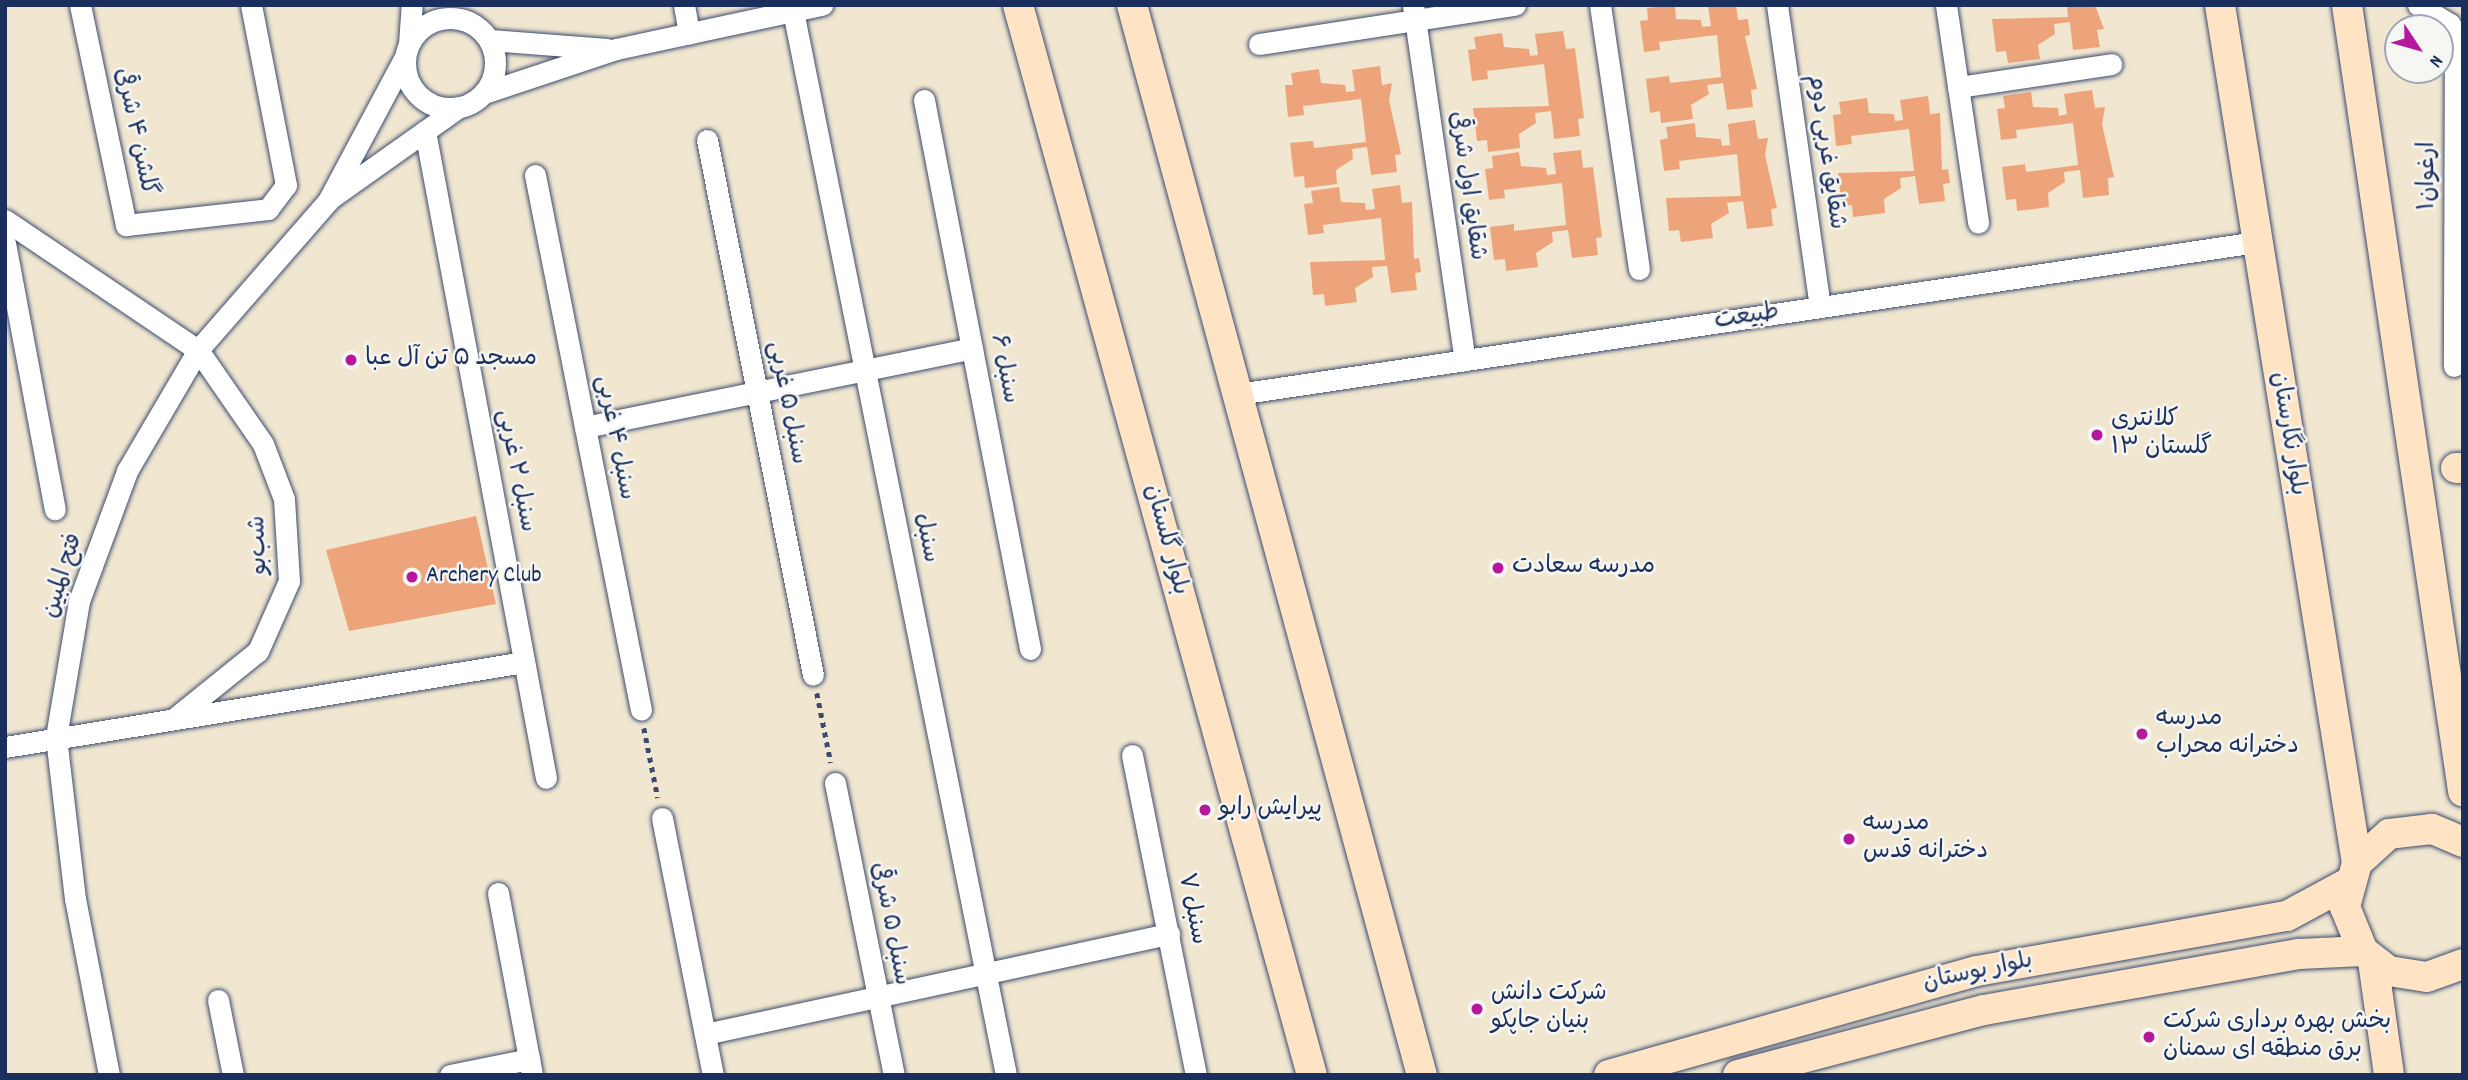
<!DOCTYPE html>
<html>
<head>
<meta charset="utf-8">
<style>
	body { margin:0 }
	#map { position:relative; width:2468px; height:1080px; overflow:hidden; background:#f1e7d1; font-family:Dekko,"Playpen Sans Arabic",sans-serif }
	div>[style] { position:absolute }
	.building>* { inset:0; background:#eea47a }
	.path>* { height:4.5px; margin-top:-2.25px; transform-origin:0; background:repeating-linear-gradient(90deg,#3b4b6f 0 5px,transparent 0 10px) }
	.roads { filter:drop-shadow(0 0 2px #3b4b6f) drop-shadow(0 0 2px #3b4b6f) }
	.street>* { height:21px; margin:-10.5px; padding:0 10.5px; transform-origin:10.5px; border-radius:10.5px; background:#fff }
	.street>.ring { margin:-10.5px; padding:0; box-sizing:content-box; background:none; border:21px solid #fff; border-radius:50% }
	.secondary>* { height:30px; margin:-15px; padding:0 15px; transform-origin:15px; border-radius:15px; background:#fee4c5 }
	.dots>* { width:19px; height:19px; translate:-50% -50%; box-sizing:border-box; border:4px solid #f6f6f2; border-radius:50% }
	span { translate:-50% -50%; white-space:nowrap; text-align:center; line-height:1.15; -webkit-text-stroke:5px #f6f6f2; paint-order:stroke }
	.street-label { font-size:24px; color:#1b2f5e }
	.poi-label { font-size:24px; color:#1b2f5e }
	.left { translate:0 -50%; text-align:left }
	.frame { position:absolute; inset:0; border:7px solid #1b2f5e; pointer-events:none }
	.north { position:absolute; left:2384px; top:14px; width:70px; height:70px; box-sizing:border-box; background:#f6f6f2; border:2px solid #9ea6b7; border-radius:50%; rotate:126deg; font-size:19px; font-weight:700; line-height:28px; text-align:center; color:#1b2f5e }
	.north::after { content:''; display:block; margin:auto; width:24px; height:32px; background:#b5179e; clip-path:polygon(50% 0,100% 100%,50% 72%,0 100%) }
</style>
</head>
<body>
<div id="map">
	<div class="building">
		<i style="clip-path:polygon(1675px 5px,1676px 19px,1701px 20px,1702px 27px,1711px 26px,1708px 6px,1736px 5px,1738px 20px,1748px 19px,1750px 35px,1745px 36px,1757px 89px,1751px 90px,1753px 107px,1727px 110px,1723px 83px,1707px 85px,1709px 94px,1691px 105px,1693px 119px,1661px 123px,1660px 111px,1650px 113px,1646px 79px,1669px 76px,1670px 83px,1721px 77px,1717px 35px,1659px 42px,1660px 50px,1644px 52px,1640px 21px,1648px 20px,1647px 8px)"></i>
		<i style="clip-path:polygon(2067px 5px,2095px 5px,2104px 29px,2097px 30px,2100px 47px,2073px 50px,2070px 22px,2054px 24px,2055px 34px,2038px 45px,2040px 59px,2008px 63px,2006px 51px,1996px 52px,1992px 19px,2068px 17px)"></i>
		<i style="clip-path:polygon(1563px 31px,1566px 49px,1575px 48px,1584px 118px,1578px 119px,1580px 136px,1554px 139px,1551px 111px,1535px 113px,1536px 123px,1519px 134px,1520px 148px,1488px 152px,1487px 140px,1477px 141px,1473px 108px,1549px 106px,1544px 64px,1487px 71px,1488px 79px,1472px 81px,1468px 50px,1476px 49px,1474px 37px,1502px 33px,1504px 47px,1529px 49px,1530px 56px,1538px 55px,1535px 34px)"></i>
		<i style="clip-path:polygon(1380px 66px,1382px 85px,1392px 83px,1389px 100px,1401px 154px,1395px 155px,1397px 172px,1371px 175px,1367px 147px,1352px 149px,1353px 159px,1336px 170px,1337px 184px,1305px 188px,1304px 176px,1294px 177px,1290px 143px,1313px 141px,1314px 148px,1366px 142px,1361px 99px,1303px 106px,1304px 115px,1288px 117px,1285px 85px,1293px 85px,1291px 73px,1319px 69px,1321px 83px,1345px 85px,1346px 92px,1355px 91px,1352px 70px)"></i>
		<i style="clip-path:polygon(2092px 90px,2095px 108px,2105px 107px,2102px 124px,2114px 177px,2108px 178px,2109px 195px,2083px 198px,2080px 170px,2064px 172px,2065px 182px,2048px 193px,2049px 207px,2017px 211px,2016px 199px,2006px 200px,2002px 167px,2025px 164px,2026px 172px,2078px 165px,2073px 123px,2016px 130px,2017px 138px,2001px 140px,1997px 109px,2005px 108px,2003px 96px,2031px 92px,2033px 107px,2058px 108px,2059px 116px,2067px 114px,2064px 94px)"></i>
		<i style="clip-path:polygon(1928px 96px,1930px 114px,1940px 113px,1942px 170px,1948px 169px,1950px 183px,1943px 184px,1945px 201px,1919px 204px,1915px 176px,1900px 178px,1901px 188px,1884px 199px,1885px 213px,1853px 217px,1852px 205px,1842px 206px,1838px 173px,1914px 171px,1909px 129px,1851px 136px,1852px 144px,1836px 146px,1833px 115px,1841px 114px,1839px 102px,1867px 98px,1869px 113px,1894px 114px,1895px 121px,1903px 120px,1900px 100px)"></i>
		<i style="clip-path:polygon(1755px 120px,1758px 139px,1768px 138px,1765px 155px,1777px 208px,1771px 209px,1773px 226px,1747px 229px,1743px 201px,1727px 203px,1729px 213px,1711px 224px,1713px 238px,1681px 242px,1679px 230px,1669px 231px,1666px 198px,1741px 196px,1737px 154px,1679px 161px,1680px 169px,1664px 171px,1660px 140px,1668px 138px,1666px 127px,1695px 123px,1696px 137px,1721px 139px,1722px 146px,1730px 145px,1728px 124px)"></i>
		<i style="clip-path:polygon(1581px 150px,1583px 168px,1593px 167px,1602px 237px,1596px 238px,1598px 255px,1572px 258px,1568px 230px,1552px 232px,1553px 242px,1536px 253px,1538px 267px,1506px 271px,1505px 259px,1494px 260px,1490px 227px,1514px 224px,1514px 231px,1566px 225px,1562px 183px,1504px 190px,1505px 198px,1489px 200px,1485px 169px,1493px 168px,1492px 156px,1519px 152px,1521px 166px,1546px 168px,1547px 175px,1556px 174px,1553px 153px)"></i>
		<i style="clip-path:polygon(1400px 185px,1402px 203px,1412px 202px,1414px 259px,1419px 258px,1421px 272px,1415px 273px,1417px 290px,1391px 293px,1387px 266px,1372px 267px,1373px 277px,1355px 288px,1357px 302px,1325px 306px,1324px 294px,1313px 295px,1310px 262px,1385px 260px,1381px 218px,1323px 225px,1324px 233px,1308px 235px,1304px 204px,1313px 203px,1311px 191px,1339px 187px,1341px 202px,1365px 203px,1366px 210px,1375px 209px,1372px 189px)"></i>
		<i style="clip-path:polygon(476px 516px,496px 604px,349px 631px,326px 550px)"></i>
	</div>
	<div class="path">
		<i style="left:817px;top:693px;width:71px;rotate:78.7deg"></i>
		<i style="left:644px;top:728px;width:71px;rotate:78.7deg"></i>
	</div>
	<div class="roads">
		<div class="street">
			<i style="left:80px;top:5px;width:225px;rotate:78.2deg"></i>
			<i style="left:126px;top:225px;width:143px;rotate:-6.4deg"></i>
			<i style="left:268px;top:209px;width:30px;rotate:-53deg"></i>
			<i style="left:286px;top:185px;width:183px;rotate:-101deg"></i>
			<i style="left:684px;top:5px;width:29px;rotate:80deg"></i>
			<i style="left:1413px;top:5px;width:359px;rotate:81.7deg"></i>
			<i style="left:1600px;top:5px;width:267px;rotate:81.6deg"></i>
			<i style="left:1777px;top:5px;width:305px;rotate:81.9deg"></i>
			<i style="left:1946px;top:5px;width:220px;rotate:81.6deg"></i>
			<i style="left:2418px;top:5px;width:37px;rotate:31deg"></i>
			<i style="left:2450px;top:24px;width:12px;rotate:66deg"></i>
			<i style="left:2455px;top:35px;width:331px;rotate:90.2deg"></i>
			<i style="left:793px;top:11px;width:1085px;rotate:78.68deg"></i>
			<i class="ring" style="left:405px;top:18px;width:69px;height:69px"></i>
			<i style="left:490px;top:40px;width:117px;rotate:4.4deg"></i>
			<i style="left:409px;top:44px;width:39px;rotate:-86deg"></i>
			<i style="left:1259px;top:44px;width:259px;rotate:-8.7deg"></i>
			<i style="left:1958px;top:87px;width:155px;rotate:-8.5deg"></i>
			<i style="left:484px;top:93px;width:139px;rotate:-18.4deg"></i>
			<i style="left:616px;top:49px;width:211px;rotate:-12.1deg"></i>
			<i style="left:924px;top:100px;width:559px;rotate:79.07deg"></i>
			<i style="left:425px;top:131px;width:658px;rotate:79.41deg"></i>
			<i style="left:707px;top:140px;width:545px;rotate:78.79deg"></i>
			<i style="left:535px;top:175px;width:545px;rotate:78.79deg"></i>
			<i style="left:332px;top:197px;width:156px;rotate:-35.3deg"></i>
			<i style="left:5px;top:220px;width:233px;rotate:34deg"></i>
			<i style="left:198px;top:350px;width:114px;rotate:55.3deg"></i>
			<i style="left:263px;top:444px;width:59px;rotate:69.1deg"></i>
			<i style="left:284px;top:499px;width:82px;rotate:86.5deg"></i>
			<i style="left:289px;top:581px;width:77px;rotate:113.9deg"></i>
			<i style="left:258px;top:651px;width:107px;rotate:141.1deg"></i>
			<i style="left:5px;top:243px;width:271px;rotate:79.4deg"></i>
			<i style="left:1238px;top:394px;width:1029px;rotate:-8.49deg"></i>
			<i style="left:585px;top:427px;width:395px;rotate:-11.5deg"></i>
			<i style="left:5px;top:747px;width:526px;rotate:-9.3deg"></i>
			<i style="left:1132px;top:755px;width:326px;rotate:78.7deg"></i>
			<i style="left:835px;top:783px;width:298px;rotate:78.6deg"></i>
			<i style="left:662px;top:818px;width:262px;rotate:78.8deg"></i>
			<i style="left:498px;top:893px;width:185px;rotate:79.4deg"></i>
			<i style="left:218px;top:1000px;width:76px;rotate:78.7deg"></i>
			<i style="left:705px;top:1034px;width:475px;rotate:-12.2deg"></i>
			<i style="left:109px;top:1075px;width:179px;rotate:-100.9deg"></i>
			<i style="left:75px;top:899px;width:163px;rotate:-96.7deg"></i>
			<i style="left:56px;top:737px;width:138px;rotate:-80.4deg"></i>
			<i style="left:79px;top:601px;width:139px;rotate:-69.7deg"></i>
			<i style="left:127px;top:471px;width:140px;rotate:-59.6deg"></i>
			<i style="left:198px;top:350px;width:198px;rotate:-48.9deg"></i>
			<i style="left:328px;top:201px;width:163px;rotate:-61.9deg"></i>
			<i style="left:450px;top:1075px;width:81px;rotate:-11.4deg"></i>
		</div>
		<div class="secondary">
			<i style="left:1018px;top:5px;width:1110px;rotate:74.64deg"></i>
			<i style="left:1132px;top:5px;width:1109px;rotate:74.84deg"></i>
			<i style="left:2220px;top:5px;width:869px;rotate:80.93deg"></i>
			<i style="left:2347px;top:5px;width:795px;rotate:81.6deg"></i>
			<i style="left:2456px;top:468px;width:7px"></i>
			<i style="left:2463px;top:842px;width:34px;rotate:-157deg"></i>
			<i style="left:2432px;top:829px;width:43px;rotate:173.4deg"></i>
			<i style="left:2389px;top:834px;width:43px;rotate:137.8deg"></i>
			<i style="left:2357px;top:863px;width:46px;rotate:105.3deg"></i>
			<i style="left:2345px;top:907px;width:48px;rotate:67.8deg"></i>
			<i style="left:2363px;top:951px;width:33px;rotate:38deg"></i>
			<i style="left:2389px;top:971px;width:38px;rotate:9deg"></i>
			<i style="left:2427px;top:977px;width:38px;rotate:-20deg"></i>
			<i style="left:2373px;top:961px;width:115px;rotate:82deg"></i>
			<i style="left:1609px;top:1075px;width:382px;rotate:-15.8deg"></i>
			<i style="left:1977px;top:971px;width:315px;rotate:-10.1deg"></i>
			<i style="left:2287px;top:916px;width:69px;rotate:-28.4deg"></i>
			<i style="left:1738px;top:1075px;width:254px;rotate:-14.8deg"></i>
			<i style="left:1984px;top:1010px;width:320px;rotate:-10.1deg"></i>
			<i style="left:2299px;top:954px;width:64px;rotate:-2.7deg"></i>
		</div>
	</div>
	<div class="dots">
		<i style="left:351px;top:360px;background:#b5179e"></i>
		<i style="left:2097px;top:435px;background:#b5179e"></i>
		<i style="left:1498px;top:568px;background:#b5179e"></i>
		<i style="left:412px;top:577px;background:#b5179e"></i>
		<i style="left:2142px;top:734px;background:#b5179e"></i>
		<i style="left:1205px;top:810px;background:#b5179e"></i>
		<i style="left:1849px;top:839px;background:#b5179e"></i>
		<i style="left:1477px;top:1009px;background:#b5179e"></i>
		<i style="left:2149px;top:1037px;background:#b5179e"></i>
	</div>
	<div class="street-label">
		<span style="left:134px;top:132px;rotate:78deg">گلشن ۴ شرقی</span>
		<span style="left:1825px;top:152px;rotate:82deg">شقایق غربی دوم</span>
		<span style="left:2429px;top:176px;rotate:-90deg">ارغوان۱</span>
		<span style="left:1466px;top:186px;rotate:82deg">شقایق اول شرقی</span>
		<span style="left:1747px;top:318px;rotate:-9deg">طبیعت</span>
		<span style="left:1003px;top:369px;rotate:79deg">سنبل ۶</span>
		<span style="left:786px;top:403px;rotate:79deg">سنبل ۵ غربی</span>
		<span style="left:2287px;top:434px;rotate:81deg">بلوار نگارستان</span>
		<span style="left:614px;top:438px;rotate:79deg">سنبل ۴ غربی</span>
		<span style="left:515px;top:471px;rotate:79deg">سنبل ۲ غربی</span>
		<span style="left:925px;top:538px;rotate:79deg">سنبل</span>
		<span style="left:1165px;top:540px;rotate:75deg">بلوار گلستان</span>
		<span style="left:260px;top:545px;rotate:-92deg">شب‌بو</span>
		<span style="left:64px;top:576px;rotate:-73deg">فتح المبین</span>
		<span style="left:1191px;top:909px;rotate:79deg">سنبل ۷</span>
		<span style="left:889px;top:924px;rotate:79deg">سنبل ۵ شرقی</span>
		<span style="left:1978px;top:973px;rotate:-12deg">بلوار بوستان</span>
	</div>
	<div class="poi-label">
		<span class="left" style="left:365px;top:360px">مسجد ۵ تن آل عبا</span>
		<span class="left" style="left:2111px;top:435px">کلانتری<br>۱۳ گلستان</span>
		<span class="left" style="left:1512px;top:568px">مدرسه سعادت</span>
		<span class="left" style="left:426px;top:577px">Archery Club</span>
		<span class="left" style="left:2156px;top:734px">مدرسه<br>دخترانه محراب</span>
		<span class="left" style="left:1219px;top:810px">پیرایش رابو</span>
		<span class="left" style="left:1863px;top:839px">مدرسه<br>دخترانه قدس</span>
		<span class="left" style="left:1491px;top:1009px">شرکت دانش<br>بنیان جاپکو</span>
		<span class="left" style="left:2163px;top:1037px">بخش بهره برداری شرکت<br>برق منطقه ای سمنان</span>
	</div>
	<div class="frame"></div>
	<div class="north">N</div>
</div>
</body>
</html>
